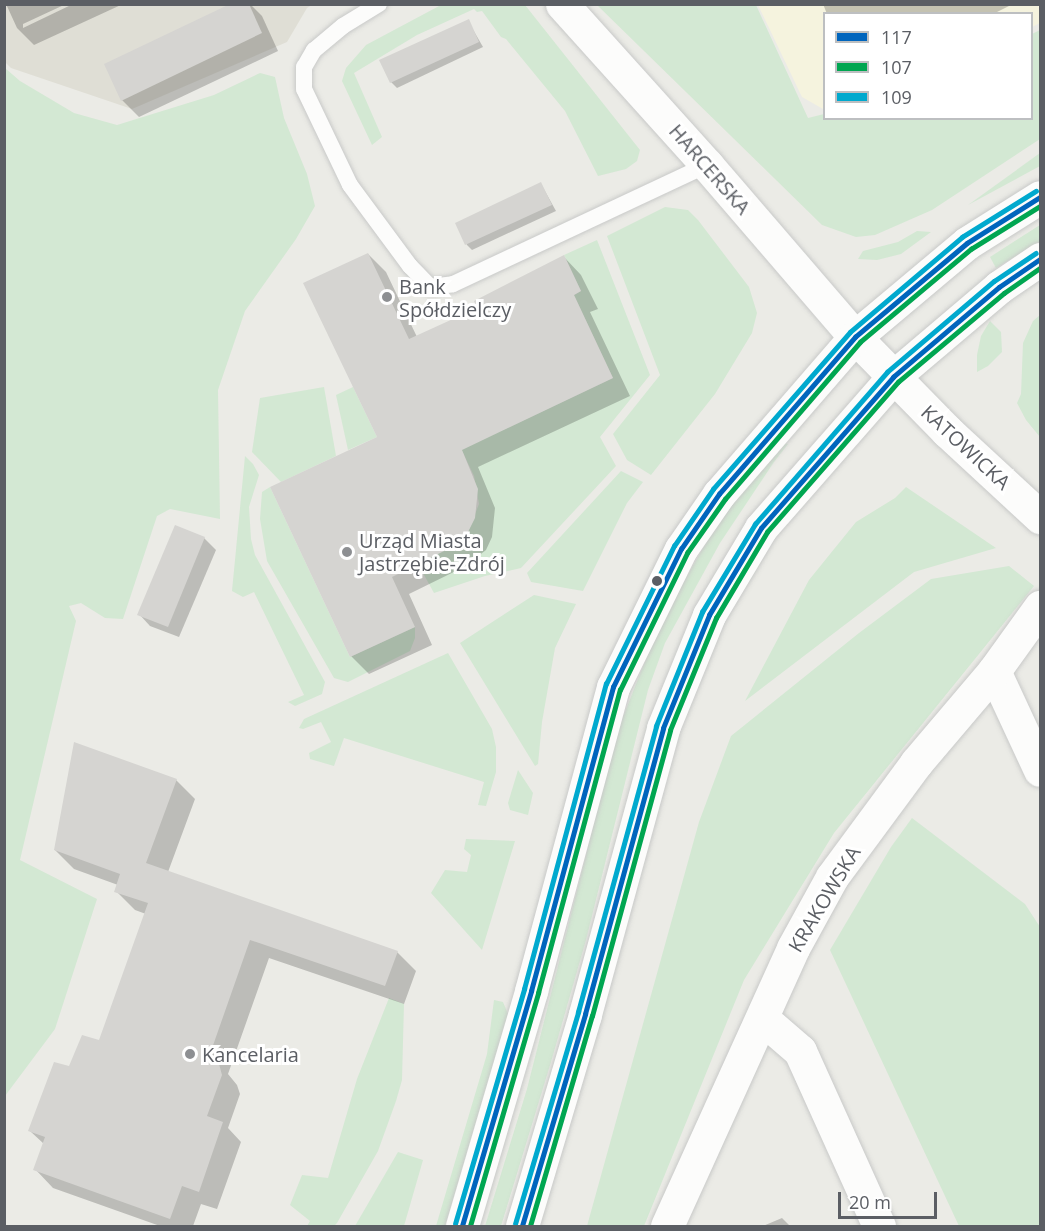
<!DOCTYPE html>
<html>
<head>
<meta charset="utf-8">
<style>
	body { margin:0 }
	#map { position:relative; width:1045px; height:1231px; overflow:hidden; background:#ebebe6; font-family:"Open Sans",sans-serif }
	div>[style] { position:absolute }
	.commercial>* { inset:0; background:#f5f3de }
	.education>* { inset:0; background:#dfded5 }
	.green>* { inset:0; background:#d3e8d3 }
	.shadow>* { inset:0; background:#0003 }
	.building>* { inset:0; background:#d5d4d1 }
	.roads { filter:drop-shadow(0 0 2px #c8c9c8) drop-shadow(0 0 2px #c8c9c8) }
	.lane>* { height:16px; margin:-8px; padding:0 8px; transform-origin:8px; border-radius:8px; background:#fcfcfb }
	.street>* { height:33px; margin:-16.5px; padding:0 16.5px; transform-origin:16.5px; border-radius:16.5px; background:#fcfcfb }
	.secondary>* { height:33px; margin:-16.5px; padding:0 16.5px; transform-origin:16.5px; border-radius:16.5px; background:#fcfcfb }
	.bus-1>* { height:4.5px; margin:-2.25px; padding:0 2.25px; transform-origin:2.25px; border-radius:2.25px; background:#0065bd }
	.bus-2>* { height:4.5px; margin:-2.25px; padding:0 2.25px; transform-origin:2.25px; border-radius:2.25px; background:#00a651 }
	.bus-3>* { height:4.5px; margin:-2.25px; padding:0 2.25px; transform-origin:2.25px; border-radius:2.25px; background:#00a9ce }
	.dots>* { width:16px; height:16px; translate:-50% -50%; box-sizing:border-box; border:3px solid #fff; border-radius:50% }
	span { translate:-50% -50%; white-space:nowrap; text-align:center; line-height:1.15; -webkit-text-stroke:6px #fff; paint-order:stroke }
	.street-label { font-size:20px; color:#5b5e64 }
	.poi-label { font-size:20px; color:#5b5e64 }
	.left { translate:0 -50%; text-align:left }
	.frame { position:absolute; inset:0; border:6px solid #5b5e64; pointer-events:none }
	.legend { position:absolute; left:823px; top:12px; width:210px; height:108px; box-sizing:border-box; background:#fff; border:2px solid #bdbfc1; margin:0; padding:8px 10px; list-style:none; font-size:18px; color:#5b5e64 }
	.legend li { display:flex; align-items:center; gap:12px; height:30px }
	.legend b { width:30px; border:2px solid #bdbfc1 }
	.scale { position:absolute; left:838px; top:1192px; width:99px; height:27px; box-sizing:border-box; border:3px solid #5b5e64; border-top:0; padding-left:8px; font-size:18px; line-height:21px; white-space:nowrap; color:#5b5e64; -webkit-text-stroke:4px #fff; paint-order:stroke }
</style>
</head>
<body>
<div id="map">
	<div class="commercial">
		<i style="clip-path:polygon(758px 5px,1040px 5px,1040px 23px,1032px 27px,1032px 14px,824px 14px,823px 109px,802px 97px)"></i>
	</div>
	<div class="education">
		<i style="clip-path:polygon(5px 5px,312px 5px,307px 8px,287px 42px,132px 109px,11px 68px,5px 62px)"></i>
	</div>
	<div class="green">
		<i style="clip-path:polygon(441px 5px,525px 5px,640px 150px,637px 161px,626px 169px,598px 176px,565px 111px,506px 39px,501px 37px,482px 11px,477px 12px,474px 9px,417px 35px,354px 73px,382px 137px,372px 145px,342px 81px,346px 68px,366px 45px)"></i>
		<i style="clip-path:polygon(597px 5px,756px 5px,808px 118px,824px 114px,824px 118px,1032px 118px,1032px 34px,1040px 30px,1040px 139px,932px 210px,875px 235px,856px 237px,822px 225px)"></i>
		<i style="clip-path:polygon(5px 68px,20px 81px,74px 113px,117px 125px,214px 95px,260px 73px,275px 77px,284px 118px,307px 174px,315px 206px,296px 239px,245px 311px,218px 390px,220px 519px,170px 509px,157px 516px,123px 619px,105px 618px,81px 603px,69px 606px,76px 621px,20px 860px,97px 899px,55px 1029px,5px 1096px)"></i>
		<i style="clip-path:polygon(1040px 153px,1040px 166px,968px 205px)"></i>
		<i style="clip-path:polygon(665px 207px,688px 210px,698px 220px,749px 287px,757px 313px,752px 333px,715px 394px,651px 475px,627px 460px,613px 434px,660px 375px,607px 236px)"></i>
		<i style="clip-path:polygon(1040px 225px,1040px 241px,996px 268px,990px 257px)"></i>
		<i style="clip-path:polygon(917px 231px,931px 232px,901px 254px,877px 260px,858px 259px,863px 251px,898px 242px)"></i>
		<i style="clip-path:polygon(597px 240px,650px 375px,600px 437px,616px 466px,521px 568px,485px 576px,434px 593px,418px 564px,458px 543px,468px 532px,479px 504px,474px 476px,448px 421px,503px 430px,613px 378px,574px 295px,581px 291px,564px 255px)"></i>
		<i style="clip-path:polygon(1040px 315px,1040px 437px,1026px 420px,1017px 403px,1021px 394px,1023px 343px,1033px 321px)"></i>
		<i style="clip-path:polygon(990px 321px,1001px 332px,1002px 352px,988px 366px,977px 372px,977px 355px,981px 336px)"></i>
		<i style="clip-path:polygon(324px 387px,336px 456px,281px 482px,252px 452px,260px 398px)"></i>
		<i style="clip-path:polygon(353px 387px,377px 437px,348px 450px,336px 395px)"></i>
		<i style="clip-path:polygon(775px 441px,788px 444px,774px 462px,720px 543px,665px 643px,648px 690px,586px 940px,551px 1062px,501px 1226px,485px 1226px,527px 1089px,617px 732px,648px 654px,673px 601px,724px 511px)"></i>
		<i style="clip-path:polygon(245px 456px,253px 464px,259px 475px,249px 507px,251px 539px,255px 555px,325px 682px,322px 694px,295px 706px,288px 702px,304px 695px,254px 592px,243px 597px,232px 591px)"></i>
		<i style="clip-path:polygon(621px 471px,643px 482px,627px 503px,583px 591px,531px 582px,527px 573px)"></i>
		<i style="clip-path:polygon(270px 487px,350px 657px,415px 627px,415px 638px,410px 651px,348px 682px,334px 678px,267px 561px,260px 519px,262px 492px)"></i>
		<i style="clip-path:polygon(906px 487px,996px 548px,914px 572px,745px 701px,809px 580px,856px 522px,895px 498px)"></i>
		<i style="clip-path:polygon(1009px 566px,1034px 586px,834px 833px,744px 980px,644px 1226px,587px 1226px,699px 822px,731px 736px,859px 633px,931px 579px)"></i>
		<i style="clip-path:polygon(534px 595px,576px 604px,555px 648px,542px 722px,538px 764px,535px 766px,460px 643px)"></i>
		<i style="clip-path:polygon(448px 653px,492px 729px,496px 747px,496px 772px,486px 806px,478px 805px,484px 782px,344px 738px,334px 766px,310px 759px,309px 753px,331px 742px,321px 722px,303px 729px,299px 728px,304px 719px)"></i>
		<i style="clip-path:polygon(518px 770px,533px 793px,528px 815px,510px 810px,508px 803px)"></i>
		<i style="clip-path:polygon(912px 818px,1025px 904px,1040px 927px,1040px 1226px,959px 1226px,830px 950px,891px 847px)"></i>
		<i style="clip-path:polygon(466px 839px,515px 841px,482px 950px,431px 893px,445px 870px,467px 872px,471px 855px,464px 849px)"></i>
		<i style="clip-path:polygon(389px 998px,404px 1004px,402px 1080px,396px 1101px,378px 1151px,337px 1223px,334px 1226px,307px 1226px,310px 1221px,290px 1205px,302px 1175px,328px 1178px,357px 1079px)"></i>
		<i style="clip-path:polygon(494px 1000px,503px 1002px,508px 1014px,445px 1226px,436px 1226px,487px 1054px)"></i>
		<i style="clip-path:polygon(398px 1152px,423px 1160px,404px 1226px,355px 1226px)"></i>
	</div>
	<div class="shadow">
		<i style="clip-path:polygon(6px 4px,66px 4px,23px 24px,23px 28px,73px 4px,123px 4px,34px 45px,17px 28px)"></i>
		<i style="clip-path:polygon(233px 4px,250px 4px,262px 16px,278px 51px,139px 117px,122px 100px)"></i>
		<i style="clip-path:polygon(823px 4px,1013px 4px,993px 14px,827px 14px)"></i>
		<i style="clip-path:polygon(468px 21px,483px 47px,397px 88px,391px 82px)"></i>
		<i style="clip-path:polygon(541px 184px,556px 211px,472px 250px,467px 245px,457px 223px)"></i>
		<i style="clip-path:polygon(368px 254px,386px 272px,417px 337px,479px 308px,564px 257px,581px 275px,598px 309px,590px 312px,630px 396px,478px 467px,495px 508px,492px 537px,486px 550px,464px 567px,409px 594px,432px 645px,369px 674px,351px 656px,379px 438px)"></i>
		<i style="clip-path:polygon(204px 538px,216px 550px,179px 637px,150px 626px,139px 614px)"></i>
		<i style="clip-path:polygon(176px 780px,195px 799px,168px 872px,397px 952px,416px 971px,404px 1004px,269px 958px,228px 1074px,237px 1085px,240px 1094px,228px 1128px,241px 1142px,217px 1209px,201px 1204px,193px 1226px,160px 1226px,53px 1188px,35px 1169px,44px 1144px,30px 1131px,70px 1068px,100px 1042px,146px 914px,135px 910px,116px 891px,118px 885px,74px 869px,55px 850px)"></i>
		<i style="clip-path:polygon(782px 1218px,790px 1226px,763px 1226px)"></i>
	</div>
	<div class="building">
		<i style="clip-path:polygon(230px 4px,249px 4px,262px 33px,121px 101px,104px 64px)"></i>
		<i style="clip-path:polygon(469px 19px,479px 42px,390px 83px,379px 60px)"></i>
		<i style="clip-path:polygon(541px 182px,552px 205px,465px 245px,455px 223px)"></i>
		<i style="clip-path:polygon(368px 253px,409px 339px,477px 308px,474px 301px,564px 255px,581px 291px,574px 295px,613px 378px,462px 450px,478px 489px,475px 518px,468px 532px,446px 550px,392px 577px,415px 627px,350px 657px,270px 487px,377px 437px,303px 283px)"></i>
		<i style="clip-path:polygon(175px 525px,205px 537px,168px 627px,137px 615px)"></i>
		<i style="clip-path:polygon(74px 742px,177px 779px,146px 863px,398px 951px,385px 986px,250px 940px,210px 1054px,219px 1064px,222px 1075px,207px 1116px,223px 1122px,199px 1192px,182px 1186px,170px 1219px,33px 1170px,45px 1137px,28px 1131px,54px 1062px,69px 1066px,82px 1035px,99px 1040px,148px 903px,114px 892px,120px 874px,54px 850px)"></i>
	</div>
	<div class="roads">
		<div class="lane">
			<i style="left:379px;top:4px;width:42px;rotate:148.6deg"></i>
			<i style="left:343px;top:26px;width:38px;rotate:140deg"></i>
			<i style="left:314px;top:50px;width:20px;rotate:120deg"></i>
			<i style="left:304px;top:67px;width:22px;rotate:90deg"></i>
			<i style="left:304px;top:89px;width:106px;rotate:64.4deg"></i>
			<i style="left:350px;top:185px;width:101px;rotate:53.5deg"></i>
			<i style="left:410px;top:266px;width:29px;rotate:46deg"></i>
			<i style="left:430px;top:287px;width:23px;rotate:-7deg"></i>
			<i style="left:453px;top:284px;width:280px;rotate:-25.1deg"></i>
		</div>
		<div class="street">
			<i style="left:562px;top:4px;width:217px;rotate:48deg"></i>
			<i style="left:707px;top:165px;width:227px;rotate:49.3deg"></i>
			<i style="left:855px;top:337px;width:132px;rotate:45.6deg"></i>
			<i style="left:947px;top:431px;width:127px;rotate:42.8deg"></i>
			<i style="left:994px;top:671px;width:109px;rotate:65.1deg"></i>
			<i style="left:763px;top:1019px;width:49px;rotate:40.9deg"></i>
			<i style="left:800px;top:1051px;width:192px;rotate:65.7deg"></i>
			<i style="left:667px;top:1226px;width:305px;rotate:-65.6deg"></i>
			<i style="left:793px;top:948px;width:81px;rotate:-61.2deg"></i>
			<i style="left:832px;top:877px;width:142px;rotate:-53.6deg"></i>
			<i style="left:916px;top:763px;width:121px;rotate:-49.7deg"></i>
			<i style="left:994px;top:671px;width:79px;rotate:-54.3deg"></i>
		</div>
		<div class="secondary">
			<i style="left:462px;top:1226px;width:245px;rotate:-73.6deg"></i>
			<i style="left:531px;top:991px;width:315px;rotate:-74.9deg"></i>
			<i style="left:613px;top:687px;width:154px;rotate:-63.8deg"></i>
			<i style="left:681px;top:549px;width:67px;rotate:-55.4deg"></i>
			<i style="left:719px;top:494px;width:208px;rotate:-49.1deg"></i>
			<i style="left:855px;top:337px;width:146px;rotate:-40deg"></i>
			<i style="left:967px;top:243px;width:86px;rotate:-32.2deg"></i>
			<i style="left:522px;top:1226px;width:221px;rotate:-73.4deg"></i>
			<i style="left:585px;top:1014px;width:296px;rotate:-74.7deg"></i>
			<i style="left:663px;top:728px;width:122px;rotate:-67.8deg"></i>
			<i style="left:709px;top:615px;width:101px;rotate:-59.1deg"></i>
			<i style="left:761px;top:528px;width:201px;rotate:-48.8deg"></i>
			<i style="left:893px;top:377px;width:139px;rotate:-40.3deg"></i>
			<i style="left:999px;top:287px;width:50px;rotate:-34.3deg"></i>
		</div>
	</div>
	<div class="bus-1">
		<i style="left:462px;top:1226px;width:245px;rotate:-73.6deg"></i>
		<i style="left:531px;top:991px;width:315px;rotate:-74.9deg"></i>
		<i style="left:613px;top:687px;width:154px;rotate:-63.8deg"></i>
		<i style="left:681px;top:549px;width:67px;rotate:-55.4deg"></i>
		<i style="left:719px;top:494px;width:208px;rotate:-49.1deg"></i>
		<i style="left:855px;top:337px;width:146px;rotate:-40deg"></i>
		<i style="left:967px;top:243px;width:86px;rotate:-32.2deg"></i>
		<i style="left:522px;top:1226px;width:221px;rotate:-73.4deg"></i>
		<i style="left:585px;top:1014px;width:296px;rotate:-74.7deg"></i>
		<i style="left:663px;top:728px;width:122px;rotate:-67.8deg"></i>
		<i style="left:709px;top:615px;width:101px;rotate:-59.1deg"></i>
		<i style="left:761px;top:528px;width:201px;rotate:-48.8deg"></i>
		<i style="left:893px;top:377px;width:139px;rotate:-40.3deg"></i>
		<i style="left:999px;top:287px;width:50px;rotate:-34.3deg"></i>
	</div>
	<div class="bus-2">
		<i style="left:470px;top:1226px;width:243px;rotate:-73.7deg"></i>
		<i style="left:538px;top:993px;width:314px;rotate:-74.9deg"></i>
		<i style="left:620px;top:690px;width:153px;rotate:-63.9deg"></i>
		<i style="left:687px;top:553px;width:66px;rotate:-54.9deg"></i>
		<i style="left:725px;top:499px;width:207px;rotate:-49.3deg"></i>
		<i style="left:860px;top:342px;width:145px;rotate:-40deg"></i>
		<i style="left:971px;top:249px;width:81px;rotate:-31.9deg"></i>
		<i style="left:530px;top:1226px;width:219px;rotate:-73.6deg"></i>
		<i style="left:592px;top:1016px;width:296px;rotate:-74.7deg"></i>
		<i style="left:670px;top:730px;width:121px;rotate:-67.7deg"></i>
		<i style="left:716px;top:618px;width:100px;rotate:-59.3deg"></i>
		<i style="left:767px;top:532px;width:199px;rotate:-48.9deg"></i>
		<i style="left:898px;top:382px;width:138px;rotate:-40deg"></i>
		<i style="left:1004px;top:293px;width:44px;rotate:-34.8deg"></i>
	</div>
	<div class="bus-3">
		<i style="left:455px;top:1224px;width:245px;rotate:-73.6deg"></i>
		<i style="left:524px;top:989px;width:316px;rotate:-75deg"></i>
		<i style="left:606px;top:684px;width:154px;rotate:-63.8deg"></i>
		<i style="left:674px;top:546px;width:69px;rotate:-55.6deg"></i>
		<i style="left:713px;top:489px;width:208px;rotate:-48.9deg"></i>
		<i style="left:850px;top:332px;width:147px;rotate:-40.3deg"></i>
		<i style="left:962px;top:237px;width:87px;rotate:-31.9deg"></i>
		<i style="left:515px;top:1224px;width:221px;rotate:-73.4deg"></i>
		<i style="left:578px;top:1012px;width:296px;rotate:-74.7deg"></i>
		<i style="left:656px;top:726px;width:123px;rotate:-68deg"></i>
		<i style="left:702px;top:612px;width:103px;rotate:-58.9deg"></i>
		<i style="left:755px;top:524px;width:201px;rotate:-49deg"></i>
		<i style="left:887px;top:372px;width:140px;rotate:-40.4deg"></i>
		<i style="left:994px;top:281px;width:50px;rotate:-33.7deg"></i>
	</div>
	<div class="dots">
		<i style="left:387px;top:297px;background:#8d8f92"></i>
		<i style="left:347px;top:552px;background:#8d8f92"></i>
		<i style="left:657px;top:581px;background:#5b5e64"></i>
		<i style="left:190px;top:1054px;background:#8d8f92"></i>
	</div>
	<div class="street-label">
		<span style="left:710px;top:169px;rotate:49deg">HARCERSKA</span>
		<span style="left:966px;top:447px;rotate:43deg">KATOWICKA</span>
		<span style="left:824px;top:899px;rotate:-59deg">KRAKOWSKA</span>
	</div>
	<div class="poi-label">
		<span class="left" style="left:399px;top:298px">Bank<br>Spółdzielczy</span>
		<span class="left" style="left:359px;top:552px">Urząd Miasta<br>Jastrzębie-Zdrój</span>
		<span class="left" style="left:202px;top:1054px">Kancelaria</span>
	</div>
	<div class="frame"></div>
	<ul class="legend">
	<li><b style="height:8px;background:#0065bd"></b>117</li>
	<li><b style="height:8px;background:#00a651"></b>107</li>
	<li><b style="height:8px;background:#00a9ce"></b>109</li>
	</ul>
	<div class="scale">20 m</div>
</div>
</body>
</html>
